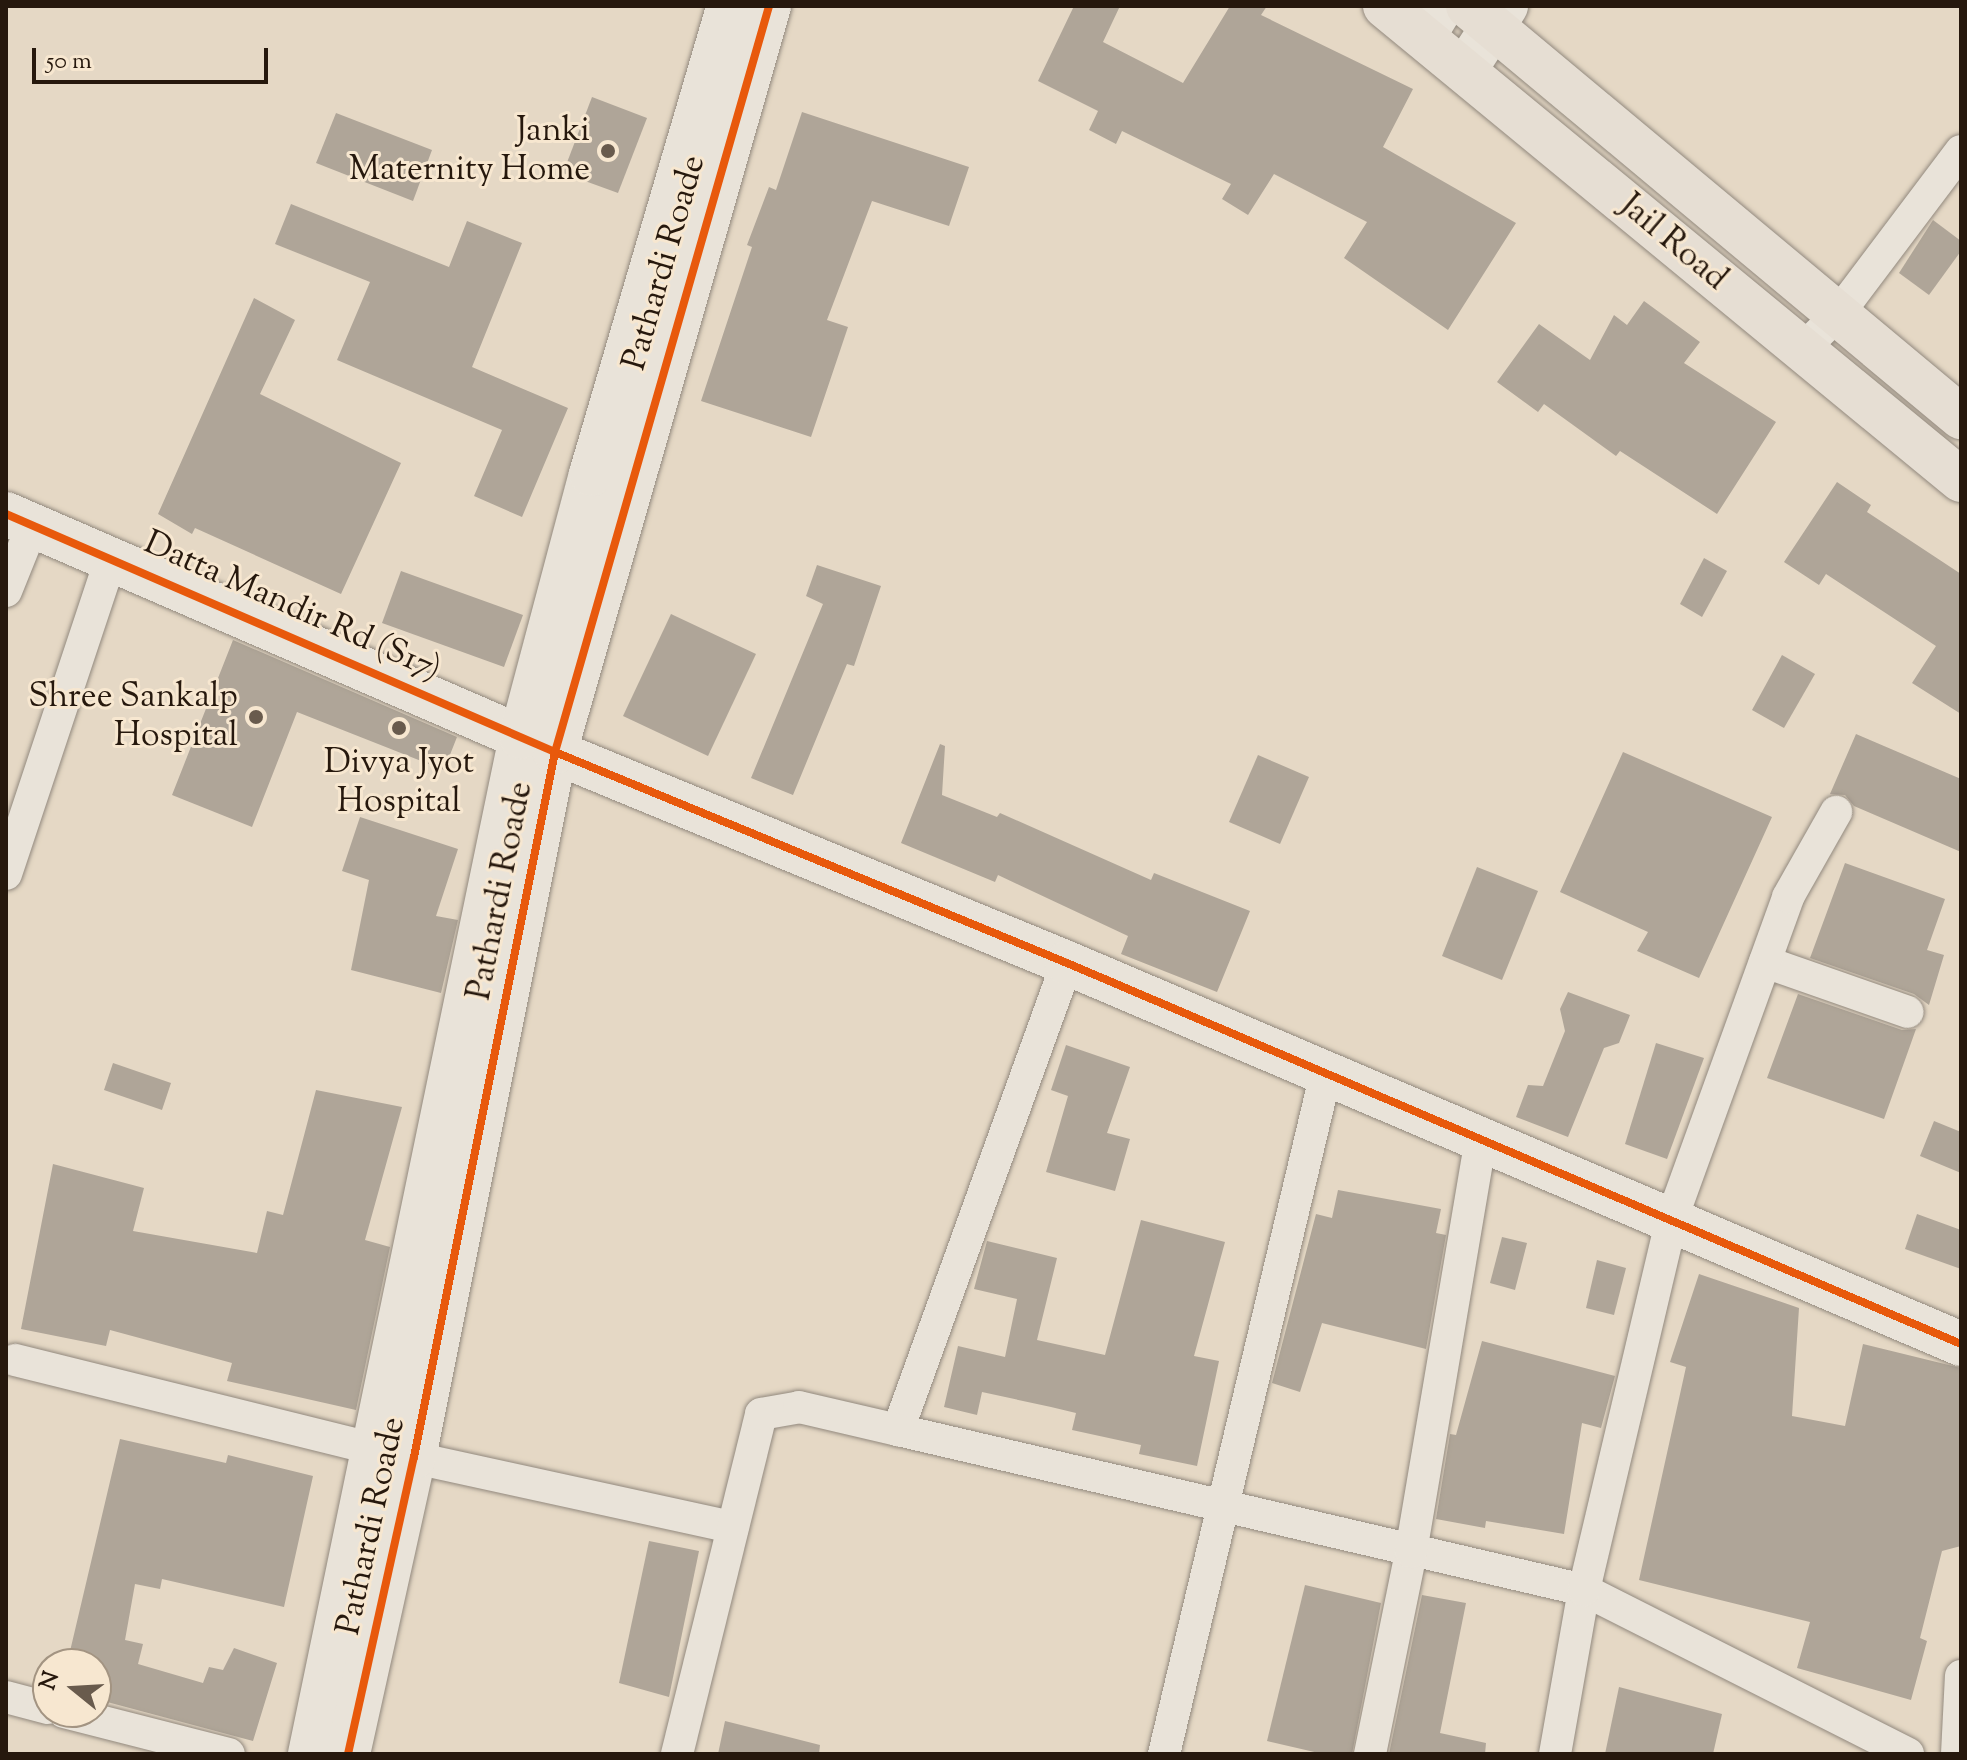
<!DOCTYPE html>
<html>
<head>
<meta charset="utf-8">
<style>
	body { margin:0 }
	#map { position:relative; width:1967px; height:1760px; overflow:hidden; background:#e5d8c5; font-family:"Sorts Mill Goudy",serif }
	div>[style] { position:absolute }
	.building>* { inset:0; background:#afa598 }
	.roads { filter:drop-shadow(0 0 2px #92897e) drop-shadow(0 0 2px #92897e) }
	.street>* { height:32px; margin:-16px; padding:0 16px; transform-origin:16px; border-radius:16px; background:#e9e3d9 }
	.secondary>* { height:44px; margin:-22px; padding:0 22px; transform-origin:22px; border-radius:22px; background:#e9e3d9 }
	.primary>* { height:44px; margin:-22px; padding:0 22px; transform-origin:22px; border-radius:22px; background:#e6ded3 }
	.cycleway>* { height:8px; margin:-4px; padding:0 4px; transform-origin:4px; border-radius:4px; background:#e8590c }
	.dots>* { width:22px; height:22px; translate:-50% -50%; box-sizing:border-box; border:4px solid #f7e7d0; border-radius:50% }
	span { translate:-50% -50%; white-space:nowrap; text-align:center; line-height:1.15; -webkit-text-stroke:6px #f7e7d0; paint-order:stroke }
	.poi-label { font-size:34px; color:#26180d }
	.right { translate:-100% -50%; text-align:right }
	.street-label { font-size:34px; color:#26180d }
	.frame { position:absolute; inset:0; border:8px solid #26180d; pointer-events:none }
	.north { position:absolute; left:32px; top:1648px; width:80px; height:80px; box-sizing:border-box; background:#f7e7d0; border:2px solid #a39482; border-radius:50%; rotate:288deg; font-size:22px; font-weight:700; line-height:32px; text-align:center; color:#26180d }
	.north::after { content:''; display:block; margin:auto; width:28px; height:36px; background:#695b4d; clip-path:polygon(50% 0,100% 100%,50% 72%,0 100%) }
	.scale { position:absolute; left:32px; top:48px; width:236px; height:36px; box-sizing:border-box; border:4px solid #26180d; border-top:0; padding-left:10px; font-size:24px; line-height:28px; white-space:nowrap; color:#26180d; -webkit-text-stroke:6px #f7e7d0; paint-order:stroke }
</style>
</head>
<body>
<div id="map">
	<div class="building">
		<i style="clip-path:polygon(1074px 6px,1120px 6px,1103px 42px,1183px 83px,1230px 6px,1267px 6px,1261px 15px,1413px 89px,1383px 147px,1516px 223px,1448px 330px,1344px 258px,1367px 222px,1274px 174px,1248px 215px,1222px 199px,1231px 184px,1122px 131px,1116px 144px,1089px 130px,1098px 111px,1038px 81px)"></i>
		<i style="clip-path:polygon(592px 97px,647px 118px,618px 193px,563px 173px)"></i>
		<i style="clip-path:polygon(802px 112px,969px 167px,949px 226px,872px 201px,827px 320px,848px 327px,811px 437px,701px 401px,752px 247px,747px 245px,769px 187px,776px 190px)"></i>
		<i style="clip-path:polygon(336px 113px,432px 150px,413px 201px,316px 163px)"></i>
		<i style="clip-path:polygon(291px 204px,449px 267px,467px 221px,522px 243px,472px 367px,568px 408px,522px 517px,474px 496px,502px 430px,337px 360px,370px 282px,275px 244px)"></i>
		<i style="clip-path:polygon(1933px 220px,1961px 241px,1961px 251px,1929px 295px,1899px 273px)"></i>
		<i style="clip-path:polygon(254px 298px,295px 320px,260px 394px,401px 463px,341px 594px,195px 528px,192px 534px,158px 514px)"></i>
		<i style="clip-path:polygon(1644px 301px,1700px 342px,1684px 363px,1776px 422px,1717px 514px,1620px 451px,1616px 456px,1544px 404px,1538px 412px,1497px 382px,1539px 324px,1590px 360px,1614px 315px,1627px 325px)"></i>
		<i style="clip-path:polygon(1837px 482px,1871px 505px,1867px 512px,1961px 574px,1961px 714px,1912px 683px,1936px 646px,1826px 574px,1819px 585px,1784px 562px)"></i>
		<i style="clip-path:polygon(1704px 558px,1727px 571px,1702px 617px,1680px 604px)"></i>
		<i style="clip-path:polygon(817px 565px,881px 586px,854px 666px,847px 664px,793px 795px,751px 778px,823px 604px,806px 596px)"></i>
		<i style="clip-path:polygon(401px 571px,523px 615px,504px 667px,382px 623px)"></i>
		<i style="clip-path:polygon(671px 614px,756px 654px,708px 756px,623px 716px)"></i>
		<i style="clip-path:polygon(233px 640px,457px 737px,444px 770px,297px 712px,252px 827px,172px 795px)"></i>
		<i style="clip-path:polygon(1782px 655px,1815px 674px,1784px 728px,1752px 710px)"></i>
		<i style="clip-path:polygon(1856px 734px,1961px 779px,1961px 852px,1854px 806px,1845px 795px,1830px 794px)"></i>
		<i style="clip-path:polygon(940px 744px,945px 746px,942px 795px,997px 817px,1000px 813px,1151px 880px,1154px 873px,1250px 911px,1217px 992px,1121px 954px,1128px 936px,998px 875px,995px 882px,901px 843px)"></i>
		<i style="clip-path:polygon(1623px 752px,1772px 817px,1699px 978px,1637px 951px,1648px 932px,1560px 892px)"></i>
		<i style="clip-path:polygon(1258px 755px,1309px 777px,1280px 844px,1229px 822px)"></i>
		<i style="clip-path:polygon(360px 817px,458px 849px,436px 916px,458px 920px,441px 993px,351px 970px,369px 880px,342px 871px)"></i>
		<i style="clip-path:polygon(1845px 863px,1945px 899px,1927px 950px,1944px 955px,1929px 1005px,1914px 994px,1810px 958px)"></i>
		<i style="clip-path:polygon(1477px 867px,1538px 891px,1502px 980px,1442px 956px)"></i>
		<i style="clip-path:polygon(1568px 992px,1630px 1015px,1619px 1043px,1604px 1048px,1568px 1137px,1516px 1117px,1528px 1085px,1543px 1086px,1565px 1031px,1560px 1009px)"></i>
		<i style="clip-path:polygon(1798px 994px,1902px 1030px,1916px 1029px,1884px 1119px,1767px 1078px)"></i>
		<i style="clip-path:polygon(1656px 1043px,1704px 1058px,1667px 1159px,1625px 1144px)"></i>
		<i style="clip-path:polygon(1066px 1045px,1130px 1067px,1107px 1133px,1130px 1139px,1115px 1191px,1046px 1172px,1068px 1096px,1051px 1090px)"></i>
		<i style="clip-path:polygon(113px 1063px,171px 1083px,162px 1110px,104px 1090px)"></i>
		<i style="clip-path:polygon(316px 1090px,402px 1107px,365px 1240px,390px 1247px,356px 1410px,227px 1381px,232px 1363px,110px 1330px,106px 1346px,21px 1329px,53px 1164px,144px 1188px,133px 1231px,257px 1253px,267px 1211px,283px 1215px)"></i>
		<i style="clip-path:polygon(1934px 1121px,1961px 1132px,1961px 1173px,1920px 1156px)"></i>
		<i style="clip-path:polygon(1338px 1190px,1441px 1209px,1436px 1233px,1446px 1235px,1426px 1349px,1322px 1323px,1300px 1392px,1272px 1383px,1316px 1214px,1332px 1218px)"></i>
		<i style="clip-path:polygon(1917px 1214px,1961px 1230px,1961px 1269px,1905px 1249px)"></i>
		<i style="clip-path:polygon(1141px 1220px,1225px 1242px,1194px 1356px,1219px 1361px,1197px 1466px,1139px 1454px,1141px 1445px,1072px 1430px,1076px 1413px,1051px 1407px,982px 1392px,977px 1415px,944px 1407px,958px 1346px,1005px 1357px,1017px 1299px,974px 1289px,987px 1241px,1057px 1258px,1037px 1340px,1105px 1355px)"></i>
		<i style="clip-path:polygon(1502px 1237px,1527px 1243px,1515px 1290px,1490px 1283px)"></i>
		<i style="clip-path:polygon(1597px 1260px,1626px 1268px,1614px 1315px,1586px 1308px)"></i>
		<i style="clip-path:polygon(1699px 1274px,1799px 1308px,1792px 1416px,1845px 1426px,1863px 1344px,1961px 1368px,1961px 1546px,1942px 1551px,1920px 1638px,1927px 1641px,1911px 1700px,1797px 1668px,1810px 1622px,1639px 1580px,1686px 1367px,1670px 1362px)"></i>
		<i style="clip-path:polygon(1482px 1341px,1615px 1376px,1601px 1428px,1582px 1423px,1564px 1534px,1486px 1521px,1485px 1528px,1436px 1519px,1450px 1434px,1456px 1435px)"></i>
		<i style="clip-path:polygon(120px 1439px,226px 1463px,228px 1455px,313px 1476px,284px 1607px,162px 1579px,160px 1589px,135px 1584px,125px 1640px,143px 1644px,138px 1664px,203px 1683px,209px 1667px,223px 1670px,234px 1648px,277px 1663px,253px 1741px,96px 1699px,96px 1664px,67px 1664px)"></i>
		<i style="clip-path:polygon(649px 1541px,699px 1551px,669px 1697px,619px 1683px)"></i>
		<i style="clip-path:polygon(1305px 1585px,1381px 1603px,1352px 1754px,1323px 1754px,1267px 1741px)"></i>
		<i style="clip-path:polygon(1422px 1595px,1466px 1603px,1440px 1733px,1486px 1743px,1485px 1754px,1389px 1754px)"></i>
		<i style="clip-path:polygon(1619px 1687px,1722px 1714px,1713px 1754px,1605px 1754px)"></i>
		<i style="clip-path:polygon(725px 1721px,820px 1745px,819px 1754px,718px 1754px)"></i>
	</div>
	<div class="roads">
		<div class="street">
			<i style="left:1801px;top:351px;width:52px;rotate:-45deg"></i>
			<i style="left:1838px;top:314px;width:204px;rotate:-53deg"></i>
			<i style="left:6px;top:591px;width:72px;rotate:-68.1deg"></i>
			<i style="left:6px;top:874px;width:335px;rotate:-71.6deg"></i>
			<i style="left:1765px;top:962px;width:151px;rotate:19.3deg"></i>
			<i style="left:1067px;top:963px;width:497px;rotate:109.9deg"></i>
			<i style="left:898px;top:1430px;width:704px;rotate:13.13deg"></i>
			<i style="left:1584px;top:1590px;width:363px;rotate:26.8deg"></i>
			<i style="left:15px;top:1360px;width:370px;rotate:13.9deg"></i>
			<i style="left:374px;top:1449px;width:367px;rotate:12.3deg"></i>
			<i style="left:6px;top:1697px;width:43px;rotate:14.7deg"></i>
			<i style="left:64px;top:1712px;width:170px;rotate:14.3deg"></i>
			<i style="left:677px;top:1754px;width:350px;rotate:-76.1deg"></i>
			<i style="left:761px;top:1414px;width:39px;rotate:-10deg"></i>
			<i style="left:799px;top:1407px;width:102px;rotate:13.1deg"></i>
			<i style="left:1164px;top:1754px;width:700px;rotate:-76.62deg"></i>
			<i style="left:1370px;top:1754px;width:206px;rotate:-78.5deg"></i>
			<i style="left:1411px;top:1552px;width:418px;rotate:-80.4deg"></i>
			<i style="left:1555px;top:1754px;width:167px;rotate:-80deg"></i>
			<i style="left:1584px;top:1590px;width:379px;rotate:-76.7deg"></i>
			<i style="left:1671px;top:1221px;width:344px;rotate:-70.1deg"></i>
			<i style="left:1788px;top:897px;width:98px;rotate:-60.5deg"></i>
			<i style="left:1957px;top:1754px;width:78px;rotate:-87.1deg"></i>
		</div>
		<div class="secondary">
			<i style="left:1424px;top:35px;width:34px;rotate:-58deg"></i>
			<i style="left:1466px;top:68px;width:74px;rotate:-57.2deg"></i>
			<i style="left:6px;top:514px;width:598px;rotate:23.44deg"></i>
			<i style="left:555px;top:752px;width:554px;rotate:22.4deg"></i>
			<i style="left:1067px;top:963px;width:972px;rotate:23.08deg"></i>
			<i style="left:310px;top:1754px;width:1039px;rotate:-78.28deg"></i>
			<i style="left:521px;top:737px;width:272px;rotate:-75.1deg"></i>
			<i style="left:591px;top:474px;width:488px;rotate:-73.6deg"></i>
			<i style="left:348px;top:1754px;width:304px;rotate:-77.5deg"></i>
			<i style="left:414px;top:1457px;width:719px;rotate:-78.69deg"></i>
			<i style="left:555px;top:752px;width:776px;rotate:-73.99deg"></i>
		</div>
		<div class="primary">
			<i style="left:1385px;top:6px;width:746px;rotate:39.45deg"></i>
			<i style="left:1468px;top:6px;width:642px;rotate:39.82deg"></i>
		</div>
	</div>
	<div class="cycleway">
		<i style="left:6px;top:514px;width:598px;rotate:23.44deg"></i>
		<i style="left:555px;top:752px;width:554px;rotate:22.4deg"></i>
		<i style="left:1067px;top:963px;width:972px;rotate:23.08deg"></i>
		<i style="left:348px;top:1754px;width:304px;rotate:-77.5deg"></i>
		<i style="left:414px;top:1457px;width:719px;rotate:-78.69deg"></i>
		<i style="left:555px;top:752px;width:776px;rotate:-73.99deg"></i>
	</div>
	<div class="dots">
		<i style="left:608px;top:151px;background:#695b4d"></i>
		<i style="left:256px;top:717px;background:#695b4d"></i>
		<i style="left:399px;top:728px;background:#695b4d"></i>
	</div>
	<div class="poi-label">
		<span class="right" style="left:590px;top:151px">Janki<br>Maternity Home</span>
		<span class="right" style="left:238px;top:717px">Shree Sankalp<br>Hospital</span>
		<span style="left:399px;top:783px">Divya Jyot<br>Hospital</span>
	</div>
	<div class="street-label">
		<span style="left:1673px;top:243px;rotate:40deg">Jail Road</span>
		<span style="left:665px;top:263px;rotate:-74deg">Pathardi Roade</span>
		<span style="left:292px;top:607px;rotate:24deg">Datta Mandir Rd (S17)</span>
		<span style="left:501px;top:891px;rotate:-79deg">Pathardi Roade</span>
		<span style="left:372px;top:1526px;rotate:-78deg">Pathardi Roade</span>
	</div>
	<div class="frame"></div>
	<div class="north">N</div>
	<div class="scale">50 m</div>
</div>
</body>
</html>
